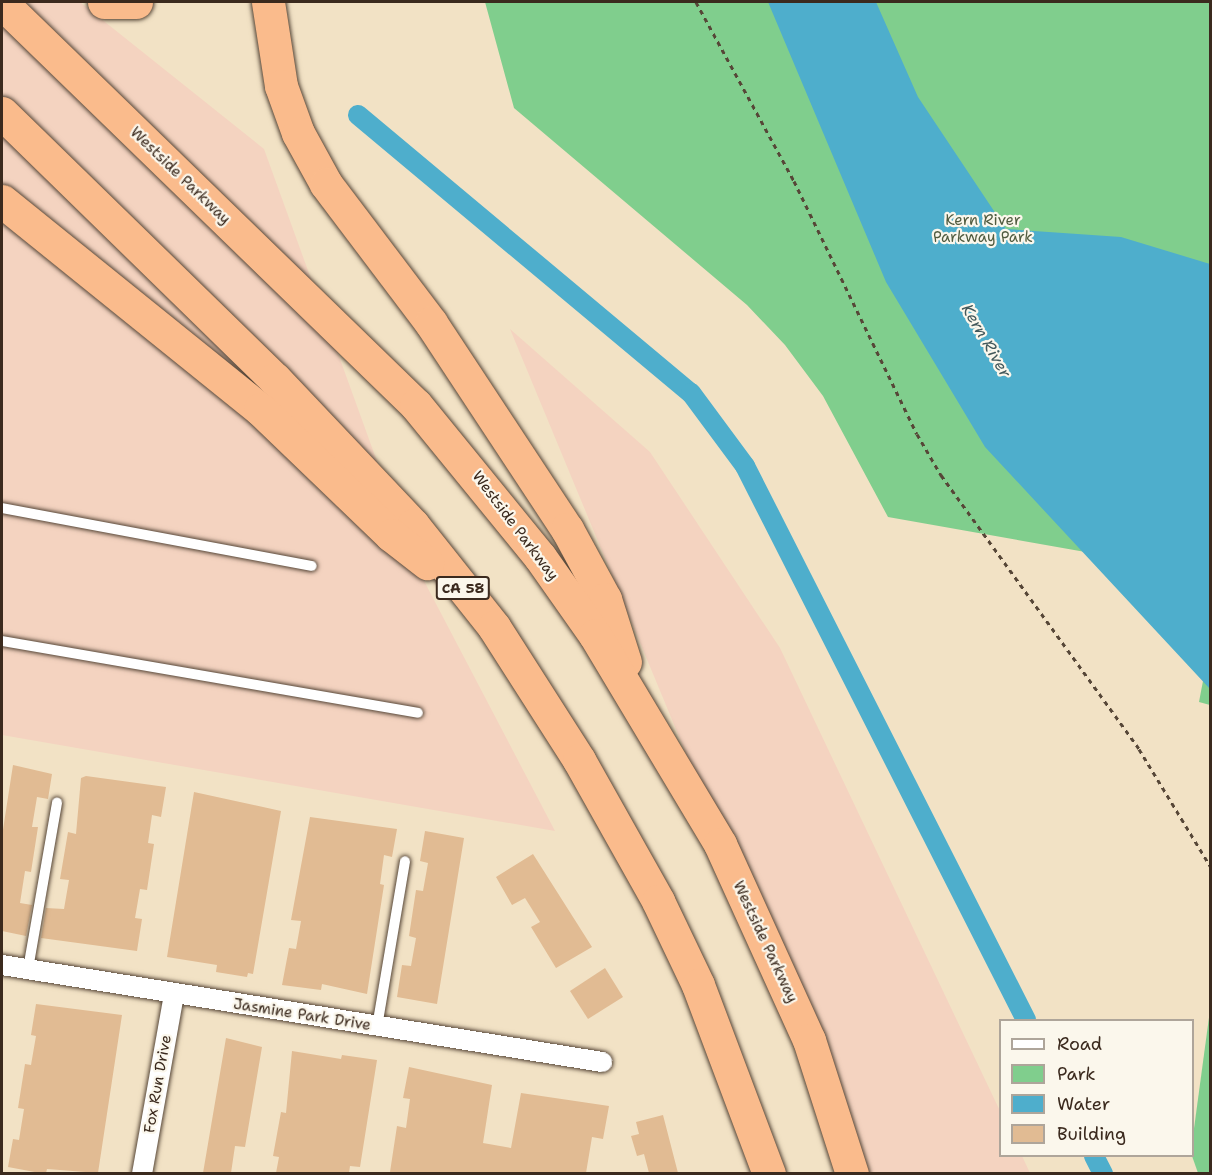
<!DOCTYPE html>
<html>
<head>
<meta charset="utf-8">
<style>
	body { margin:0 }
	#map { position:relative; width:1212px; height:1175px; overflow:hidden; background:#f2e2c5; font-family:"Shantell Sans",sans-serif }
	div>[style] { position:absolute }
	.built>* { inset:0; background:#f4d3c0 }
	.green>* { inset:0; background:#80ce8d }
	.water>* { inset:0; background:#4eaecc }
	.canal>* { height:20px; margin:-10px; padding:0 10px; transform-origin:10px; border-radius:10px; background:#4eaecc }
	.building>* { inset:0; background:#e1bb93 }
	.path>* { height:3px; margin-top:-1.5px; transform-origin:0; background:repeating-linear-gradient(90deg,#564637 0 4.5px,transparent 0 9px) }
	.roads { filter:drop-shadow(0 0 2px #564637) drop-shadow(0 0 2px #564637) }
	.lane>* { height:10px; margin:-5px; padding:0 5px; transform-origin:5px; border-radius:5px; background:#fff }
	.street>* { height:20px; margin:-10px; padding:0 10px; transform-origin:10px; border-radius:10px; background:#fff }
	.highway>* { height:33px; margin:-16.5px; padding:0 16.5px; transform-origin:16.5px; border-radius:16.5px; background:#fabb8c }
	span { translate:-50% -50%; white-space:nowrap; text-align:center; line-height:1.15; -webkit-text-stroke:4.5px #fbf7ec; paint-order:stroke }
	.shield-label span { padding:2px 4px; background:#fbf7ec; border:2px solid; border-radius:4px; -webkit-text-stroke-width:0 }
	.shield-label { font-size:14px; color:#3b2a1e; font-weight:700 }
	.street-label { font-size:15px; color:#3b2a1e }
	.park-label { font-size:15px; color:#505b3f }
	.water-label { font-size:16px; color:#42585b; font-style:italic }
	.frame { position:absolute; inset:0; border:3px solid #3b2a1e; pointer-events:none }
	.legend { position:absolute; left:999px; top:1019px; width:195px; height:138px; box-sizing:border-box; background:#fbf7ec; border:2px solid #aea59a; margin:0; padding:8px 10px; list-style:none; font-size:18px; color:#3b2a1e }
	.legend li { display:flex; align-items:center; gap:12px; height:30px }
	.legend b { width:30px; border:2px solid #aea59a }
</style>
</head>
<body>
<div id="map">
	<div class="built">
		<i style="clip-path:polygon(2px 2px,80px 2px,264px 149px,412px 558px,555px 831px,2px 735px)"></i>
		<i style="clip-path:polygon(510px 329px,650px 452px,780px 648px,1000px 1111px,1000px 1156px,1022px 1156px,1030px 1173px,860px 1173px)"></i>
	</div>
	<div class="green">
		<i style="clip-path:polygon(485px 2px,1210px 2px,1210px 574px,888px 517px,823px 396px,785px 345px,747px 305px,514px 108px)"></i>
		<i style="clip-path:polygon(1210px 644px,1210px 705px,1199px 702px)"></i>
		<i style="clip-path:polygon(1210px 1010px,1210px 1173px,1198px 1173px,1192px 1156px,1193px 1136px)"></i>
	</div>
	<div class="water">
		<i style="clip-path:polygon(768px 2px,876px 2px,918px 97px,1006px 229px,1121px 237px,1210px 264px,1210px 689px,985px 447px,886px 282px)"></i>
	</div>
	<div class="canal">
		<i style="left:358px;top:115px;width:434px;rotate:39.9deg"></i>
		<i style="left:691px;top:393px;width:91px;rotate:53.5deg"></i>
		<i style="left:745px;top:466px;width:621px;rotate:63.1deg"></i>
		<i style="left:1094px;top:1156px;width:20px;rotate:63deg"></i>
	</div>
	<div class="building">
		<i style="clip-path:polygon(13px 765px,52px 774px,48px 799px,37px 797px,32px 827px,38px 827px,31px 872px,25px 871px,20px 903px,32px 905px,26px 936px,2px 931px,2px 836px)"></i>
		<i style="clip-path:polygon(86px 776px,166px 787px,161px 817px,152px 815px,148px 843px,154px 844px,147px 890px,140px 889px,135px 918px,142px 919px,137px 951px,41px 938px,46px 908px,64px 909px,69px 880px,60px 879px,68px 832px,76px 834px,81px 778px)"></i>
		<i style="clip-path:polygon(194px 792px,281px 811px,253px 974px,248px 973px,247px 977px,216px 972px,217px 965px,167px 957px)"></i>
		<i style="clip-path:polygon(310px 817px,397px 829px,392px 857px,384px 855px,380px 884px,384px 885px,367px 994px,322px 984px,321px 990px,282px 985px,289px 948px,296px 949px,301px 921px,291px 920px)"></i>
		<i style="clip-path:polygon(425px 831px,464px 838px,437px 1004px,397px 997px,402px 965px,411px 966px,416px 938px,409px 936px,416px 890px,423px 891px,428px 863px,420px 861px)"></i>
		<i style="clip-path:polygon(533px 854px,592px 947px,556px 968px,531px 927px,540px 922px,525px 898px,512px 905px,496px 877px)"></i>
		<i style="clip-path:polygon(605px 968px,623px 997px,588px 1019px,570px 991px)"></i>
		<i style="clip-path:polygon(36px 1004px,122px 1015px,98px 1173px,47px 1169px,46px 1173px,40px 1173px,8px 1167px,13px 1139px,19px 1140px,24px 1109px,18px 1108px,25px 1064px,31px 1065px,36px 1036px,31px 1035px)"></i>
		<i style="clip-path:polygon(226px 1038px,262px 1047px,245px 1147px,235px 1146px,231px 1173px,203px 1173px)"></i>
		<i style="clip-path:polygon(292px 1051px,341px 1059px,342px 1055px,377px 1060px,360px 1167px,350px 1166px,349px 1173px,276px 1173px,279px 1157px,273px 1156px,281px 1112px,286px 1113px)"></i>
		<i style="clip-path:polygon(409px 1067px,492px 1085px,483px 1143px,511px 1148px,521px 1093px,609px 1106px,603px 1139px,592px 1137px,586px 1173px,390px 1172px,397px 1126px,406px 1128px,410px 1099px,403px 1098px)"></i>
		<i style="clip-path:polygon(663px 1115px,678px 1173px,649px 1173px,644px 1154px,637px 1156px,631px 1136px,639px 1134px,636px 1122px)"></i>
	</div>
	<div class="path">
		<i style="left:696px;top:2px;width:204px;rotate:61.3deg"></i>
		<i style="left:794px;top:181px;width:281px;rotate:64.1deg"></i>
		<i style="left:917px;top:434px;width:48px;rotate:59.7deg"></i>
		<i style="left:941px;top:475px;width:338px;rotate:54.1deg"></i>
		<i style="left:1139px;top:749px;width:137px;rotate:58.7deg"></i>
	</div>
	<div class="roads">
		<div class="lane">
			<i style="left:2px;top:508px;width:315px;rotate:10.6deg"></i>
			<i style="left:2px;top:641px;width:422px;rotate:9.8deg"></i>
			<i style="left:28px;top:969px;width:169px;rotate:-80.1deg"></i>
			<i style="left:377px;top:1027px;width:168px;rotate:-80.4deg"></i>
		</div>
		<div class="street">
			<i style="left:2px;top:965px;width:608px;rotate:9.18deg"></i>
			<i style="left:142px;top:1174px;width:182px;rotate:-79.9deg"></i>
		</div>
		<div class="highway">
			<i style="left:104px;top:2px;width:32px"></i>
			<i style="left:268px;top:2px;width:85px;rotate:81.2deg"></i>
			<i style="left:281px;top:86px;width:50px;rotate:70.1deg"></i>
			<i style="left:298px;top:133px;width:58px;rotate:61.2deg"></i>
			<i style="left:326px;top:184px;width:174px;rotate:52.9deg"></i>
			<i style="left:431px;top:323px;width:247px;rotate:56.6deg"></i>
			<i style="left:567px;top:529px;width:80px;rotate:61.5deg"></i>
			<i style="left:605px;top:599px;width:66px;rotate:72.4deg"></i>
			<i style="left:2px;top:3px;width:577px;rotate:44.16deg"></i>
			<i style="left:416px;top:405px;width:196px;rotate:50.8deg"></i>
			<i style="left:540px;top:557px;width:95px;rotate:54.8deg"></i>
			<i style="left:595px;top:635px;width:244px;rotate:59.1deg"></i>
			<i style="left:720px;top:844px;width:215px;rotate:65.6deg"></i>
			<i style="left:809px;top:1040px;width:141px;rotate:72.2deg"></i>
			<i style="left:2px;top:113px;width:381px;rotate:44.3deg"></i>
			<i style="left:275px;top:379px;width:201px;rotate:46.6deg"></i>
			<i style="left:413px;top:525px;width:130px;rotate:51.5deg"></i>
			<i style="left:494px;top:627px;width:158px;rotate:57.4deg"></i>
			<i style="left:579px;top:760px;width:162px;rotate:60.7deg"></i>
			<i style="left:658px;top:901px;width:93px;rotate:64.5deg"></i>
			<i style="left:698px;top:985px;width:202px;rotate:69.4deg"></i>
			<i style="left:2px;top:201px;width:331px;rotate:38.9deg"></i>
			<i style="left:260px;top:409px;width:182px;rotate:43.9deg"></i>
			<i style="left:391px;top:535px;width:46px;rotate:37.9deg"></i>
		</div>
	</div>
	<div class="shield-label">
		<span style="left:463px;top:588px">CA 58</span>
	</div>
	<div class="street-label">
		<span style="left:180px;top:176px;rotate:44deg">Westside Parkway</span>
		<span style="left:515px;top:526px;rotate:53deg">Westside Parkway</span>
		<span style="left:765px;top:942px;rotate:65deg">Westside Parkway</span>
		<span style="left:302px;top:1015px;rotate:9deg">Jasmine Park Drive</span>
		<span style="left:158px;top:1084px;rotate:-80deg">Fox Run Drive</span>
	</div>
	<div class="park-label">
		<span style="left:983px;top:229px">Kern River<br>Parkway Park</span>
	</div>
	<div class="water-label">
		<span style="left:986px;top:341px;rotate:60deg">Kern River</span>
	</div>
	<div class="frame"></div>
	<ul class="legend">
	<li><b style="height:8px;background:#fff"></b>Road</li>
	<li><b style="height:16px;background:#80ce8d"></b>Park</li>
	<li><b style="height:16px;background:#4eaecc"></b>Water</li>
	<li><b style="height:16px;background:#e1bb93"></b>Building</li>
	</ul>
</div>
</body>
</html>
